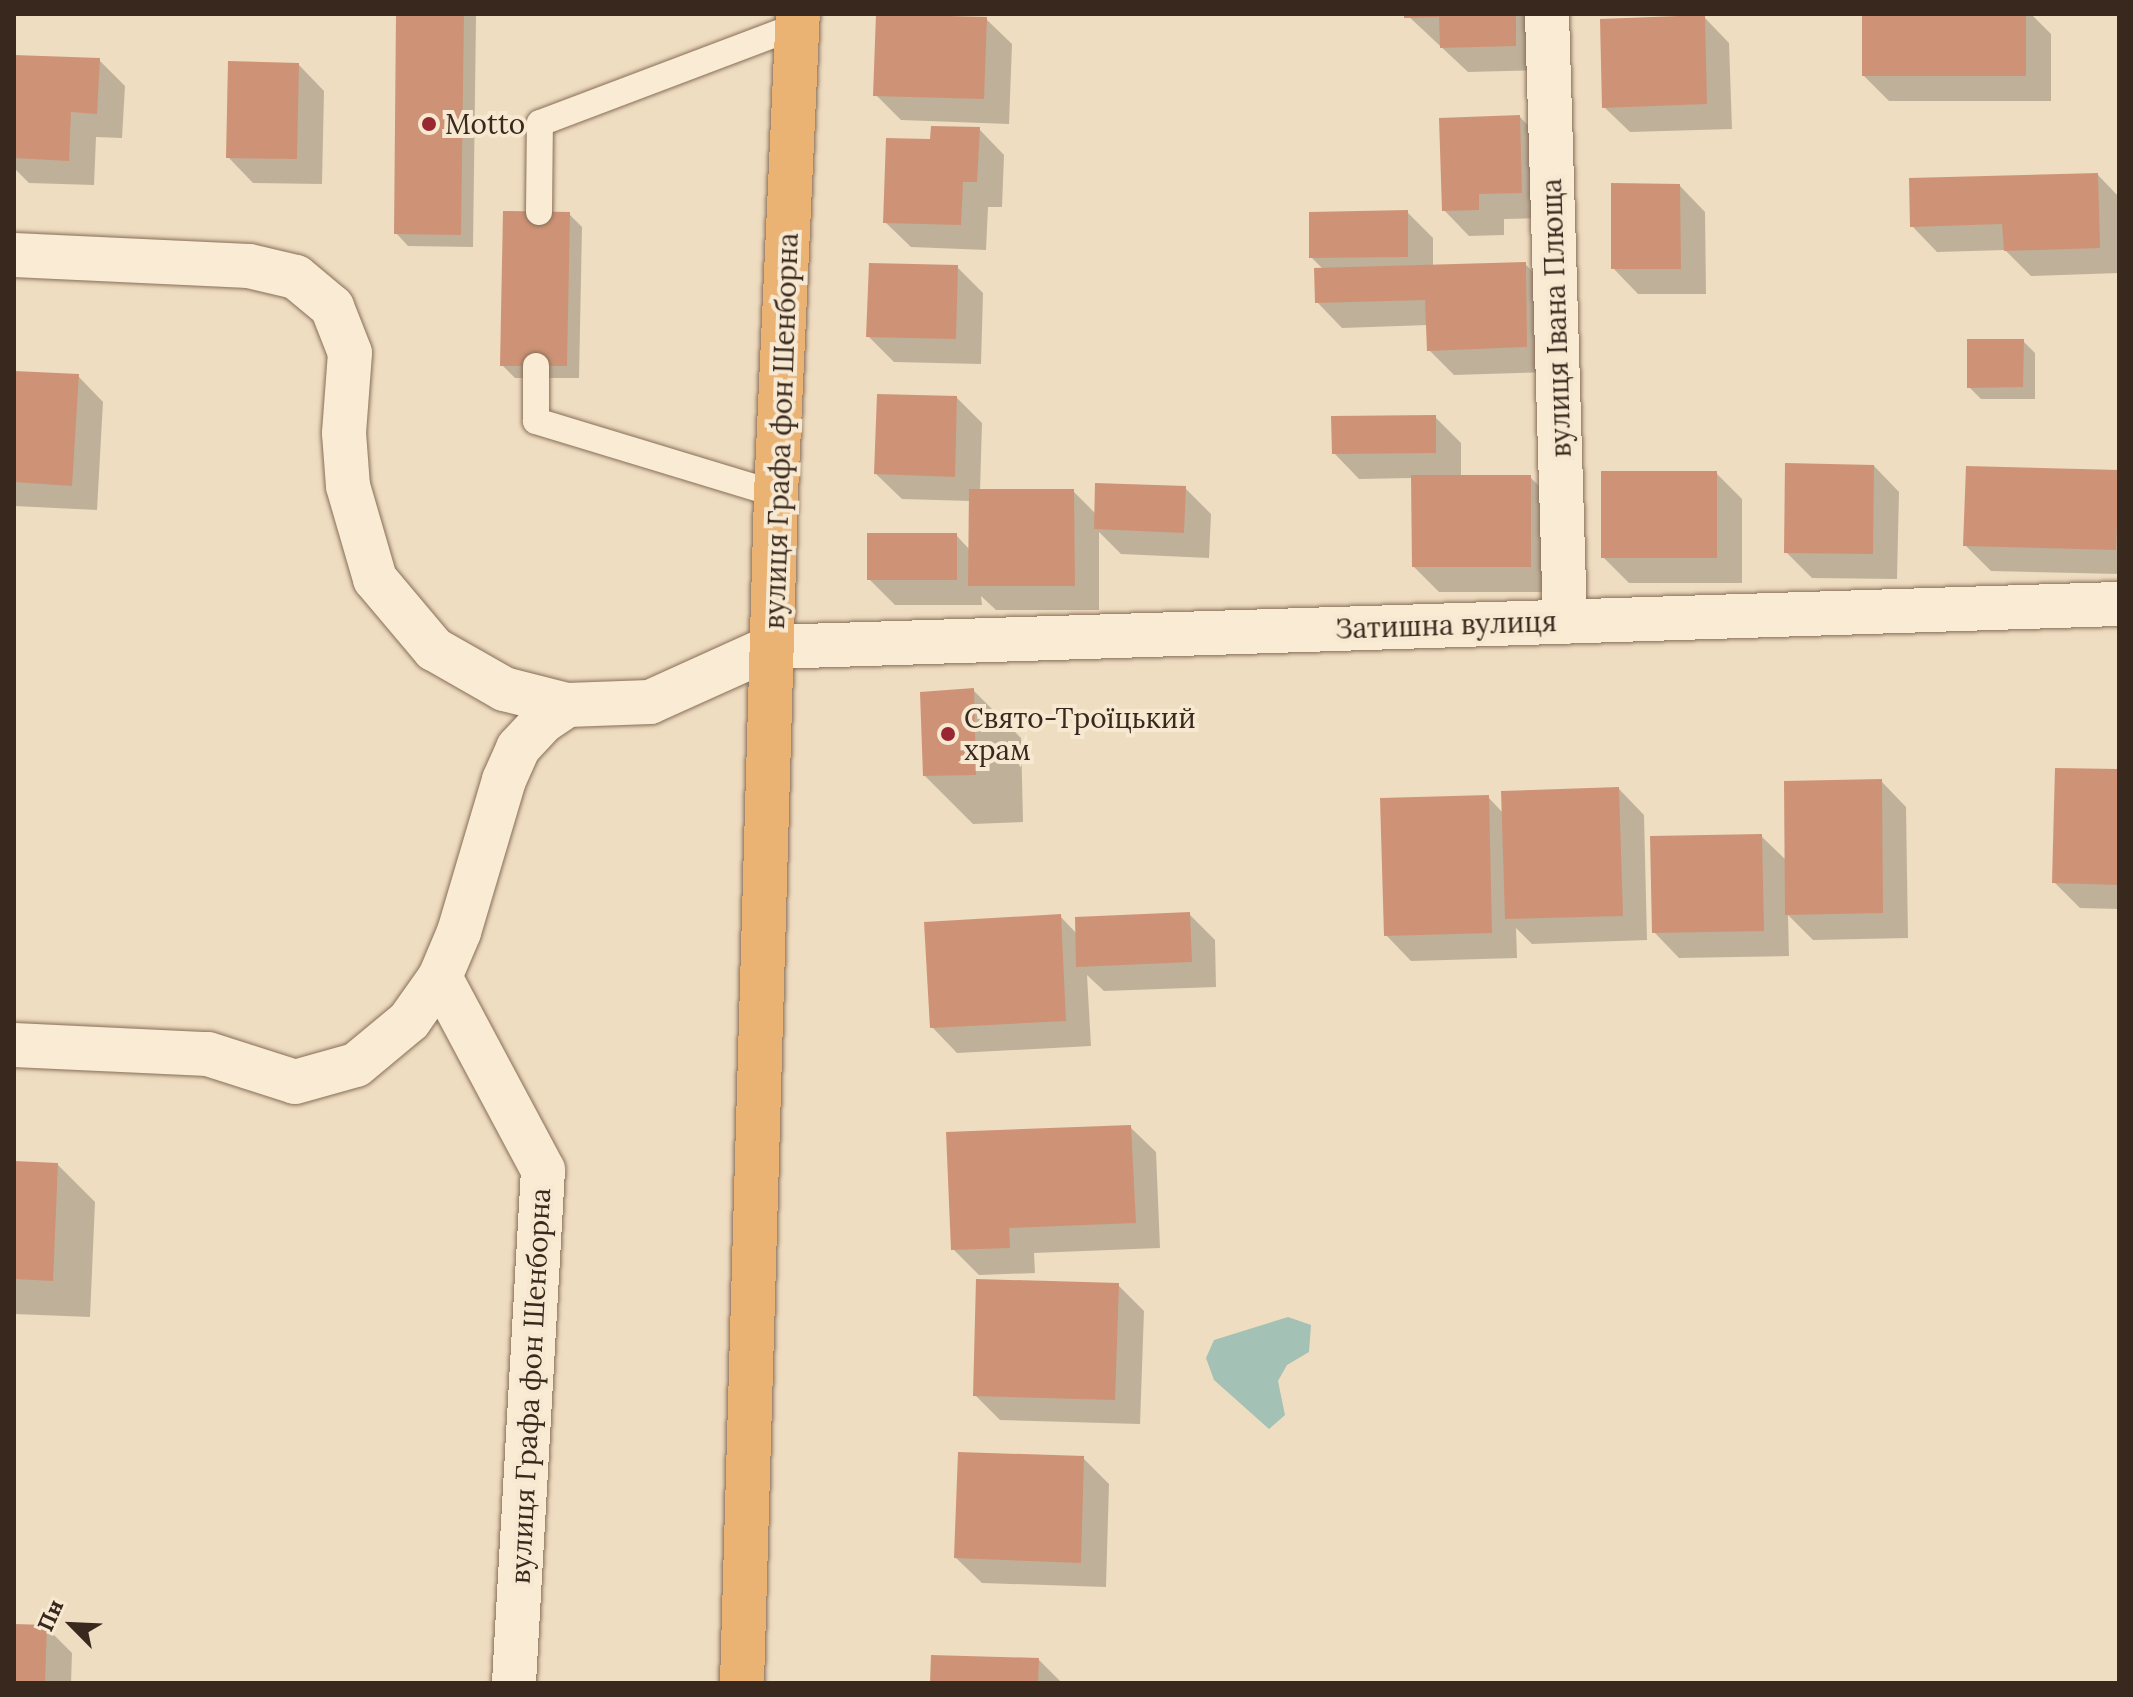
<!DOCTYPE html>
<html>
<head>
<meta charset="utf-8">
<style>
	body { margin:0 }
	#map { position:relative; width:2133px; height:1697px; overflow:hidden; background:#efddc1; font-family:Lora,serif }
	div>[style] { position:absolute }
	.water>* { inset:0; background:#a4c1b6 }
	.shadow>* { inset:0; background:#0003 }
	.building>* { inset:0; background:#ce9376 }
	.roads { filter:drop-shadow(0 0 2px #886e58) drop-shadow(0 0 2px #886e58) }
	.service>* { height:26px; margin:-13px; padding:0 13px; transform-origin:13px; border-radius:13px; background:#f9ebd4 }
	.minor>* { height:44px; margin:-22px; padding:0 22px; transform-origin:22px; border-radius:22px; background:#f9ebd4 }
	.trunk>* { height:44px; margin:-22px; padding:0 22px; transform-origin:22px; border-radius:22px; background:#eab273 }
	.dots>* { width:22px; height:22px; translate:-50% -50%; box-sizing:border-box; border:4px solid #f6e8d1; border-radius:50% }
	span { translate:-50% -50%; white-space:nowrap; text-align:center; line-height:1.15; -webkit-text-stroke:8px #f6e8d1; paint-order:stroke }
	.poi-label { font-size:28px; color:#38281d }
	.left { translate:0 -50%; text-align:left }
	.street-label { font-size:28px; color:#38281d }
	.frame { position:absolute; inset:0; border:16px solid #38281d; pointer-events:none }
	.north { position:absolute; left:32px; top:1585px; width:80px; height:80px; -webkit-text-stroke:6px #f6e8d1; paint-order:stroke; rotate:294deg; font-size:22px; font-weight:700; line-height:32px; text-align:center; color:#38281d }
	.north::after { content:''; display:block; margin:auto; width:28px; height:36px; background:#38281d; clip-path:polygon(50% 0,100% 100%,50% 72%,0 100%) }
</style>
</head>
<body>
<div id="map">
	<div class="water">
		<i style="clip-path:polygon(1288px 1317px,1311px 1325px,1309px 1352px,1287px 1365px,1278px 1381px,1285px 1415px,1269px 1429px,1214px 1380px,1206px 1358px,1214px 1340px)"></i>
	</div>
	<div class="shadow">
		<i style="clip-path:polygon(398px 14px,476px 16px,473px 247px,408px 246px,396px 233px)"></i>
		<i style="clip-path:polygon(1406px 14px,1540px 14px,1541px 70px,1468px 72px)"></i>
		<i style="clip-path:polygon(1864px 14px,2031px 14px,2051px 34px,2051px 101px,1889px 101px,1864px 76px)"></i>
		<i style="clip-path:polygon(1704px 17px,1729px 43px,1732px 129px,1630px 132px,1604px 107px)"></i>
		<i style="clip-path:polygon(986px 19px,1012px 44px,1009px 124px,901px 120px,876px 95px)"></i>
		<i style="clip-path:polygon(14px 57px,99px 60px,125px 86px,122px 138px,96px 137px,94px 185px,29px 183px,14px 168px)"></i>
		<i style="clip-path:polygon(299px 65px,324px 91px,322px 184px,253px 183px,228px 157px)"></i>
		<i style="clip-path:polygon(1520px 117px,1545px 143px,1547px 218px,1504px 219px,1504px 235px,1469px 236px,1444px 210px)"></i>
		<i style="clip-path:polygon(979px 129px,1004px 155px,1002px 207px,988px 207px,986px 250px,911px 247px,885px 222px,932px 141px)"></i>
		<i style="clip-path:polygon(2098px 175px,2119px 197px,2119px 273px,2031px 276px,2005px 250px,1937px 252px,1912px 226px)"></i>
		<i style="clip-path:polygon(1680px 186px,1705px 212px,1706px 294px,1638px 294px,1613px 268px)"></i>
		<i style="clip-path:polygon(1407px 212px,1433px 238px,1433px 267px,1525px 264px,1550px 289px,1552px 372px,1454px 375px,1429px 350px,1428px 325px,1342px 328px,1317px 302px,1324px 270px,1311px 257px)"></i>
		<i style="clip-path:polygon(569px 214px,582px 227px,579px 378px,515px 378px,502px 365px)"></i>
		<i style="clip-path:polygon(957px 267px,983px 293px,981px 364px,894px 362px,868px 336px)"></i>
		<i style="clip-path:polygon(2023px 341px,2035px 353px,2035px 399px,1981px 399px,1969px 387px)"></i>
		<i style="clip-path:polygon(14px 373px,78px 376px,103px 402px,97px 510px,14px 506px)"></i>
		<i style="clip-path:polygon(957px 398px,982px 423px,980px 491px,1073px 491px,1096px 514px,1185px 488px,1211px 514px,1209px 558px,1121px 554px,1099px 532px,1099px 610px,996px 610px,981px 596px,982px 605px,895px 605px,869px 579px,956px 535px,970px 550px,971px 501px,902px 499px,876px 474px)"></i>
		<i style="clip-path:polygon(1435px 417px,1461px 443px,1461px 477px,1530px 477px,1556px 503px,1556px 592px,1439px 592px,1414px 567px,1413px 478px,1359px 479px,1334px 453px)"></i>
		<i style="clip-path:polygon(1874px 466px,1899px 492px,1897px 579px,1812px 578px,1786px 552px)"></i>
		<i style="clip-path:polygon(2118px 472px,2119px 574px,1991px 571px,1965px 545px)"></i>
		<i style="clip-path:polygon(1716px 473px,1742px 499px,1742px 583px,1629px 583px,1603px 557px)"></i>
		<i style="clip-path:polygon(973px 690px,1021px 738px,1023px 822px,973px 824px,925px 776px)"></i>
		<i style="clip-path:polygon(2119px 771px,2119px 909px,2080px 908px,2054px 882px)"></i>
		<i style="clip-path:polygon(1881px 781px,1906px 807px,1908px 938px,1813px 940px,1788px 915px,1789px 956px,1679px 958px,1654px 932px,1761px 836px,1787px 861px)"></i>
		<i style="clip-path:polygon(1619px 789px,1644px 815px,1647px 940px,1532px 944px,1516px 928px,1517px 958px,1411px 961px,1386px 935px,1488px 797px,1504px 814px)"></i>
		<i style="clip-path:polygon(1189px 914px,1215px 940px,1216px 987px,1104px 991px,1087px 975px,1091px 1046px,957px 1053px,932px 1027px,1060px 916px,1077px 934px)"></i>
		<i style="clip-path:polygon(1130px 1127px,1156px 1152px,1160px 1248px,1034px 1253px,1035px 1273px,979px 1275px,953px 1249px)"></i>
		<i style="clip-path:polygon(14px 1163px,58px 1165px,95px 1202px,90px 1317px,14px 1314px)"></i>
		<i style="clip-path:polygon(1118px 1285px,1144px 1311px,1140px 1424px,1000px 1420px,975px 1395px)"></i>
		<i style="clip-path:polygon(1083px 1458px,1109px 1484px,1106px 1587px,982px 1583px,956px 1558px)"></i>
		<i style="clip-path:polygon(14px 1626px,46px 1627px,72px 1653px,71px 1683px,14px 1683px)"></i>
		<i style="clip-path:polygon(1039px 1660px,1062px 1683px,932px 1683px)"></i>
	</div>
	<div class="building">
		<i style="clip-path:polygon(396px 14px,464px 14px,461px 235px,394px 234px)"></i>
		<i style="clip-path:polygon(876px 14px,987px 17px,984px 99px,873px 96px)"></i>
		<i style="clip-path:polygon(1404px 14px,1516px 14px,1516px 46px,1440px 48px,1439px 17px,1404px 18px)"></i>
		<i style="clip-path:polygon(1862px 14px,2026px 14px,2026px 76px,1862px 76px)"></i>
		<i style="clip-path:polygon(1705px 15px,1707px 104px,1602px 108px,1600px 19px)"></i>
		<i style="clip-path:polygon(14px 55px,100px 58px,97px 114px,71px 112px,69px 161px,14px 158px)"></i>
		<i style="clip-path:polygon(228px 61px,299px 63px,297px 159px,226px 158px)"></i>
		<i style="clip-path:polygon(1520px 115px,1522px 193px,1479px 194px,1479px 210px,1442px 211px,1439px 118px)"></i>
		<i style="clip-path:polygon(931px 126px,980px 127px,977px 182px,963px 182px,961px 225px,883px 223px,886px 138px,930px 139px)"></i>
		<i style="clip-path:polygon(2098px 173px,2100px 248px,2004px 251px,2002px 224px,1910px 227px,1909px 178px)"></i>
		<i style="clip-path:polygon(1611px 183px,1680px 184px,1681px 269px,1611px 269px)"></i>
		<i style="clip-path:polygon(1408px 210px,1408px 257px,1309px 258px,1309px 212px)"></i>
		<i style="clip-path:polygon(503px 211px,570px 212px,567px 366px,500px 366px)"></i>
		<i style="clip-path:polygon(1526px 262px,1527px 347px,1427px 351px,1425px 300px,1315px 303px,1314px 268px)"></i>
		<i style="clip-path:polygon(869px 263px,958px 265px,956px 339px,866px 337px)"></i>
		<i style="clip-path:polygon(1967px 339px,2024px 339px,2023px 387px,1967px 388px)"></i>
		<i style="clip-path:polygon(14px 371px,79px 374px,72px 486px,14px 482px)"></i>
		<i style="clip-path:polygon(877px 394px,957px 396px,955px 477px,874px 474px)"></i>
		<i style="clip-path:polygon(1436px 415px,1436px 453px,1332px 454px,1331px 416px)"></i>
		<i style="clip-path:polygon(1785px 463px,1874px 465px,1873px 554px,1784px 553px)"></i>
		<i style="clip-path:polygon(1966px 466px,2119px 470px,2116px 550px,1963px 546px)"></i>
		<i style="clip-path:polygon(1601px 471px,1717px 471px,1717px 558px,1601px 558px)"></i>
		<i style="clip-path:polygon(1411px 475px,1531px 475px,1531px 567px,1412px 567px)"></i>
		<i style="clip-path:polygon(1095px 483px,1186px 486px,1184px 533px,1094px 529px)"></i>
		<i style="clip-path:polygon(969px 489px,1074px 489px,1075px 586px,968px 586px)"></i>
		<i style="clip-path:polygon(867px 533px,957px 533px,957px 580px,867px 580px)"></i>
		<i style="clip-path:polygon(974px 688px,976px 775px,923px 776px,920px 692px)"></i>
		<i style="clip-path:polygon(2055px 768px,2119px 769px,2119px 885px,2052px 883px)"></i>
		<i style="clip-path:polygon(1882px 779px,1883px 913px,1785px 915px,1784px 781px)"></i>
		<i style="clip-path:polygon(1619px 787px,1623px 916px,1505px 919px,1501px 791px)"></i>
		<i style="clip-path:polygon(1489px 795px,1492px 933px,1384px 936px,1380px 798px)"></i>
		<i style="clip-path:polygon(1762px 834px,1764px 931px,1652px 933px,1650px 836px)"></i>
		<i style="clip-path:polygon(1190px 912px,1192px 962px,1076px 967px,1075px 917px)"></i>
		<i style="clip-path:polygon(1061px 914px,1066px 1021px,930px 1028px,924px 922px)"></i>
		<i style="clip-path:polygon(1131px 1125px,1136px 1223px,1009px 1228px,1010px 1248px,951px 1250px,946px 1132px)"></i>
		<i style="clip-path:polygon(14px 1161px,58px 1163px,53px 1281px,14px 1279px)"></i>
		<i style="clip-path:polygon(976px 1279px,1119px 1283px,1115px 1400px,973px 1396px)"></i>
		<i style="clip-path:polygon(958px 1452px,1084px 1456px,1081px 1563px,954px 1558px)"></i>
		<i style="clip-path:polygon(14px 1624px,47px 1625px,45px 1683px,14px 1683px)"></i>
		<i style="clip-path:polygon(931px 1655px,1039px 1658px,1038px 1683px,930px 1683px)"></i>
	</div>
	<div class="roads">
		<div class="service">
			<i style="left:539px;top:212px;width:89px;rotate:-89.4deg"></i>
			<i style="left:540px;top:123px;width:275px;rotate:-20.7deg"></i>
			<i style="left:536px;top:366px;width:55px;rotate:90deg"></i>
			<i style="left:536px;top:421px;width:251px;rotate:16.9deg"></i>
		</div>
		<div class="minor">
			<i style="left:1547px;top:14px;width:608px;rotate:88.3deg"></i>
			<i style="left:14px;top:255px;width:235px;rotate:2.7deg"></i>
			<i style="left:249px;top:266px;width:48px;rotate:13.2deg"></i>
			<i style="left:296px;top:277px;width:47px;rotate:39.8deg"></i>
			<i style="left:332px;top:307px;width:49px;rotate:68.6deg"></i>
			<i style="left:350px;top:353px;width:80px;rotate:94.3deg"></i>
			<i style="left:344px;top:433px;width:53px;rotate:85.7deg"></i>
			<i style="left:348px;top:486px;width:97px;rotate:73.8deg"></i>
			<i style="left:375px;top:579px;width:92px;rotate:49.9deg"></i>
			<i style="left:434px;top:649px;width:81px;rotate:29.7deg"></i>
			<i style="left:504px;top:689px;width:65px;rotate:14.3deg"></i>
			<i style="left:440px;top:977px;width:219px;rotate:61.9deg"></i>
			<i style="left:543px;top:1170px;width:514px;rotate:93.24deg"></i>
			<i style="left:14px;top:1045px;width:194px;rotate:2.7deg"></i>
			<i style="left:208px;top:1054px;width:91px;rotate:17.8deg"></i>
			<i style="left:295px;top:1082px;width:63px;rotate:-15.6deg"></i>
			<i style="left:356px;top:1065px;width:69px;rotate:-39.7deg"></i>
			<i style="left:409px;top:1021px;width:54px;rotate:-54.8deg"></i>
			<i style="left:440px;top:977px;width:49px;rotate:-67.1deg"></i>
			<i style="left:459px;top:932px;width:159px;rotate:-73.5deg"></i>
			<i style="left:504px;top:780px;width:35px;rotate:-66deg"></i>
			<i style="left:518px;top:748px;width:35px;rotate:-47deg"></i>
			<i style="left:542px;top:722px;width:30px;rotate:-34deg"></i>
			<i style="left:567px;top:705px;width:83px;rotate:-2.1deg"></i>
			<i style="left:650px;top:702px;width:134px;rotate:-24.3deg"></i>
			<i style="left:772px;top:647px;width:1348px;rotate:-1.83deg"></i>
		</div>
		<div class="trunk">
			<i style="left:742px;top:1683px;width:1189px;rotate:-88.36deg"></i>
			<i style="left:776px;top:494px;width:481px;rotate:-87.4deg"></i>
		</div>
	</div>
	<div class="dots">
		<i style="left:429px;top:124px;background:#982731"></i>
		<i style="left:948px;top:734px;background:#982731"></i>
	</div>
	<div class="poi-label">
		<span class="left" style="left:445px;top:124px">Motto</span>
		<span class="left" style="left:964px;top:734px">Свято-Троїцький<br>храм</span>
	</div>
	<div class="street-label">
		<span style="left:1556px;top:318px;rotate:-92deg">вулиця Івана Плюща</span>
		<span style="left:781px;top:431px;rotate:-88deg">вулиця Графа фон Шенборна</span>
		<span style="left:1446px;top:625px;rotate:-2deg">Затишна вулиця</span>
		<span style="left:530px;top:1386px;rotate:-87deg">вулиця Графа фон Шенборна</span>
	</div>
	<div class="frame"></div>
	<div class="north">Пн</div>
</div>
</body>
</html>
